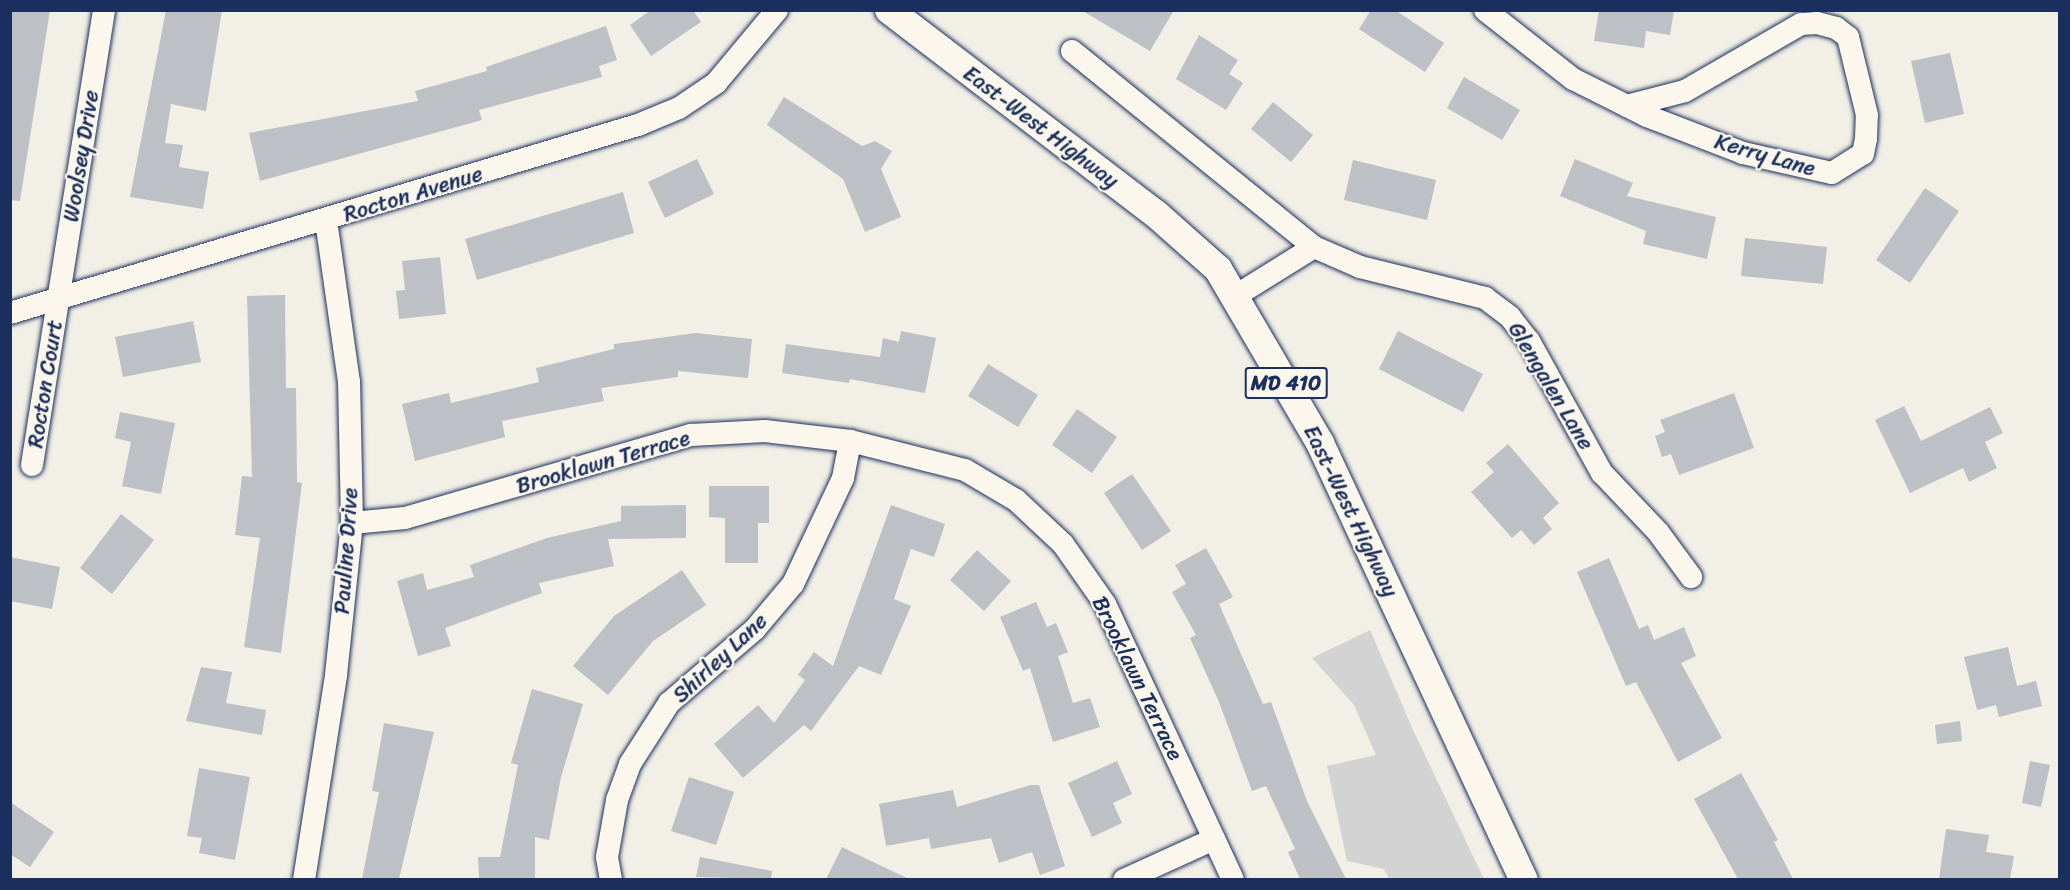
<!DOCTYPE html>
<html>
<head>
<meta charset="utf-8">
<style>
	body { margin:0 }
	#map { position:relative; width:2070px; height:890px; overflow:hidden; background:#f2efe6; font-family:Sriracha,sans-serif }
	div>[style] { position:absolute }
	.green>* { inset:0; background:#d2d3d2 }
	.building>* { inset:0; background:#bdc0c4 }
	.roads { filter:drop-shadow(0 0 2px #1b2f5e) drop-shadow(0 0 2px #1b2f5e) }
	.minor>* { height:22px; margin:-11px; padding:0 11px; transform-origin:11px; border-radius:11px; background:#fbf7ec }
	.major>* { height:28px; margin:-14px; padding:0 14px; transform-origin:14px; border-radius:14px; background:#fbf7ec }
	span { translate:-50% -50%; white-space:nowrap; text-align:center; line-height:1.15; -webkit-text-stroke:4.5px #fbf7ec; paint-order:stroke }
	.shield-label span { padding:2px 4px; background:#fbf7ec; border:2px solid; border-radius:4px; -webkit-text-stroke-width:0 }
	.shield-label { font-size:21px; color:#1b2f5e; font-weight:700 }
	.street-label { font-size:22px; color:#1b2f5e }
	.frame { position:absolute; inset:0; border:12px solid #1b2f5e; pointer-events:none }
</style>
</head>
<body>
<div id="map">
	<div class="green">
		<i style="clip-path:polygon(1370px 630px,1414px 732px,1484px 879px,1389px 879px,1384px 869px,1347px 861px,1327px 766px,1376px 755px,1354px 705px,1312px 658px)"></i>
	</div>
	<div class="building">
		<i style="clip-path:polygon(10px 10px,50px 10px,20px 201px,10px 200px)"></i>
		<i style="clip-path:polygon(166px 10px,222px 10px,206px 111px,171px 104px,165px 143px,183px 145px,179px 167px,209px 172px,203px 209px,130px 197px)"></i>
		<i style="clip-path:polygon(651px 10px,693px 10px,701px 22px,651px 56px,630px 25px)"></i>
		<i style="clip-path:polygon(1081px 10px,1174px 10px,1150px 51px)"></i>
		<i style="clip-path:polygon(1371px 10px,1395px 10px,1444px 43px,1425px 72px,1359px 29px)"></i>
		<i style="clip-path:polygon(1599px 10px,1674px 10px,1670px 35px,1646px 31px,1644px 48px,1594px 41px)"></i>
		<i style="clip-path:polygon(606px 26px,617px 60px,599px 66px,602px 77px,479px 110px,482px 120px,260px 181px,249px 133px,418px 101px,415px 91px,487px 71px,486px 67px)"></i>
		<i style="clip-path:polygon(1199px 35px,1238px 60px,1229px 74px,1243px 83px,1226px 110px,1176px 79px)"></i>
		<i style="clip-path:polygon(1950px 53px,1964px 114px,1925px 123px,1911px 61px)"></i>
		<i style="clip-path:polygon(1464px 77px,1520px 110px,1502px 140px,1447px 108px)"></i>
		<i style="clip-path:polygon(784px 97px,862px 146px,875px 141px,892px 151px,881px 169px,901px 217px,865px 232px,843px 179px,767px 125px)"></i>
		<i style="clip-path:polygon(1273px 102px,1313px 135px,1291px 162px,1251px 129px)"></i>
		<i style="clip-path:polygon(697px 159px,714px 194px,665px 218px,648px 182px)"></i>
		<i style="clip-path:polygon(1575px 159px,1633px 183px,1627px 196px,1716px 217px,1707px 259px,1643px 244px,1646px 231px,1560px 196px)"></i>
		<i style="clip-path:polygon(1353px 160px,1436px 180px,1427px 220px,1344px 200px)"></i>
		<i style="clip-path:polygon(1925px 188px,1959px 211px,1910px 283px,1876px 260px)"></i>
		<i style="clip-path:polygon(623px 192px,634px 233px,477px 280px,465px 239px)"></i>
		<i style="clip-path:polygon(1745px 238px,1827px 247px,1823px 284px,1741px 276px)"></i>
		<i style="clip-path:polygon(440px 257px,446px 314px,399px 319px,396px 291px,405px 290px,402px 261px)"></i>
		<i style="clip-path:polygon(285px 295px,286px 388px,296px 388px,297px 482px,302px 483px,281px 653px,244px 647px,260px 538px,235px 535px,242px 476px,252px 477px,247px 296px)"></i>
		<i style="clip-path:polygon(193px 321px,201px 362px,123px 377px,115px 337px)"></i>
		<i style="clip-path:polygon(901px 331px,936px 338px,925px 393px,850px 379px,849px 383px,782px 373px,786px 344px,880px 357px,883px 338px,899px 342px)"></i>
		<i style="clip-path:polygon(1398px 331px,1483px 374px,1463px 412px,1379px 369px)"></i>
		<i style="clip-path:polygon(696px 333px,752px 339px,748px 378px,678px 371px,678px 377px,601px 388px,604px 401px,502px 421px,505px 437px,415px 461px,402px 404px,449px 393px,451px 403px,539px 382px,536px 368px,614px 349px,614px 344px)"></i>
		<i style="clip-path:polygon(988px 364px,1038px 395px,1018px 427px,968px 396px)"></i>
		<i style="clip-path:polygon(1734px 393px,1754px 448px,1679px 475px,1671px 454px,1662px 457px,1655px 436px,1665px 432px,1660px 420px)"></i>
		<i style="clip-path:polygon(1904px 406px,1921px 441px,1990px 407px,2003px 433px,1985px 442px,1997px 468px,1969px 482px,1963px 468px,1910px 493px,1875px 420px)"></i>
		<i style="clip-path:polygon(1077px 409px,1117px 437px,1092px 473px,1052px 445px)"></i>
		<i style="clip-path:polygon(120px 412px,175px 423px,161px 494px,122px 486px,131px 442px,115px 438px)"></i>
		<i style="clip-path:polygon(1508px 444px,1559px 503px,1543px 518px,1552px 529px,1534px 545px,1521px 530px,1512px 538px,1471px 492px,1494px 472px,1486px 463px)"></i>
		<i style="clip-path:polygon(1132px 474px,1171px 531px,1142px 550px,1104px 493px)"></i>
		<i style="clip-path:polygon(709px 486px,769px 486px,769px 523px,758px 523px,758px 563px,725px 563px,725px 518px,709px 517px)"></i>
		<i style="clip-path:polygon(686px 505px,686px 538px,608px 539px,614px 566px,539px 583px,542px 593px,445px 628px,451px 646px,418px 656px,397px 581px,423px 573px,427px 590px,474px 577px,470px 565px,547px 538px,621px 521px,621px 506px)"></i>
		<i style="clip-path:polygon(891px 505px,945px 524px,934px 557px,911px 549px,894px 599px,911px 606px,881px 675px,859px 666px,811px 731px,804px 725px,743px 778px,714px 744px,758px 705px,774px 723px,805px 680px,798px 675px,814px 652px,833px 666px)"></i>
		<i style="clip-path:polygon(121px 514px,154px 540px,112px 594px,80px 568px)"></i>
		<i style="clip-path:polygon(1206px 548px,1233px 597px,1219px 604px,1263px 704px,1271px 702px,1307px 801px,1346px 879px,1300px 879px,1288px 852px,1295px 849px,1266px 786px,1252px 791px,1219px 702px,1190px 638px,1196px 635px,1172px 592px,1186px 584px,1175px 565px)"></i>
		<i style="clip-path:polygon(977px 550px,1011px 581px,984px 611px,950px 580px)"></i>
		<i style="clip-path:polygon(10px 557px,60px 567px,52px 609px,10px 601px)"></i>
		<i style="clip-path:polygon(1609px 558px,1639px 629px,1648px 625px,1654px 640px,1684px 627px,1696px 656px,1681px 663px,1722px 738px,1678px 762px,1636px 682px,1626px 686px,1577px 572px)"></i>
		<i style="clip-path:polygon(682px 570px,706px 605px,653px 641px,608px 695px,573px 666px,614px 616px)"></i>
		<i style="clip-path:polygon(1036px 602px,1047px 627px,1056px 623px,1068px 652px,1058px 656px,1073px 703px,1090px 698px,1100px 727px,1053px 742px,1030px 668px,1023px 671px,1000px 617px)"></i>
		<i style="clip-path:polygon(2008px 647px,2017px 686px,2036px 681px,2042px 706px,1999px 717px,1996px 705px,1977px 710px,1964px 657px)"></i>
		<i style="clip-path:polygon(201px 667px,232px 672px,226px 703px,266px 710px,262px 735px,186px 721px)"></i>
		<i style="clip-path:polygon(532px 689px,583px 704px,561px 777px,549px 840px,535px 837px,535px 879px,479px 879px,478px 857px,500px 857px,518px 765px,511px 763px)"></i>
		<i style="clip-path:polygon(1960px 721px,1962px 741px,1937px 744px,1935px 725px)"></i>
		<i style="clip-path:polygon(384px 723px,434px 732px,399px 879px,362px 879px,379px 792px,372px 791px)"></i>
		<i style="clip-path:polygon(1117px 761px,1132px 794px,1113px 803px,1122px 823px,1092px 837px,1068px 783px)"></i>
		<i style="clip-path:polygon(2030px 761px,2050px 765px,2041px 807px,2022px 803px)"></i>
		<i style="clip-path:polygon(199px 768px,250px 777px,235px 860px,199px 853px,202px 838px,187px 836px)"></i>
		<i style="clip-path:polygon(1741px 773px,1778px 840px,1774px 842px,1793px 879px,1738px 879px,1694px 799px)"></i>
		<i style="clip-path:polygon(689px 777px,734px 792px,716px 845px,671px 831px)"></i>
		<i style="clip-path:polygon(1031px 785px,1039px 785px,1065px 866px,1040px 875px,1032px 852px,999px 863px,991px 838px,931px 849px,929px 838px,886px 846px,879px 804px,953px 790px,957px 807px)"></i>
		<i style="clip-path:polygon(10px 802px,54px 832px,30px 867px,10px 854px)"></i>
		<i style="clip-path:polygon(1946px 829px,1989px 835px,1986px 852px,2014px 856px,2010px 879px,1939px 879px)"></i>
		<i style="clip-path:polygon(842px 847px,871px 861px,909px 879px,826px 879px)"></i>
		<i style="clip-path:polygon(700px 857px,772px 871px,771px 879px,696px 877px)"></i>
	</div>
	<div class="roads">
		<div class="minor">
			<i style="left:1485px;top:10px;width:112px;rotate:38.1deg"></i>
			<i style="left:1573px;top:79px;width:83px;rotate:26.6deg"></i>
			<i style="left:1647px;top:116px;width:103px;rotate:21.1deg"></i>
			<i style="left:1743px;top:153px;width:91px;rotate:12.7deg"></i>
			<i style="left:1832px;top:173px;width:36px;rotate:-32deg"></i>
			<i style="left:1863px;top:154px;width:15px;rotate:-79deg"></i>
			<i style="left:1866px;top:139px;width:24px;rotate:-88deg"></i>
			<i style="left:1867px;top:115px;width:80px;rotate:-103.7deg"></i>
			<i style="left:1848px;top:37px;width:15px;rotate:-143deg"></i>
			<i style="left:1836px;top:28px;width:20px;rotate:-165deg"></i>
			<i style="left:1817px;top:23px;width:16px;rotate:176deg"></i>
			<i style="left:1801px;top:24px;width:134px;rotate:150deg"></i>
			<i style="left:1685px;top:91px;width:60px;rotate:165.5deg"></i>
			<i style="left:1072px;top:51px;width:311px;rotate:39deg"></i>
			<i style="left:1237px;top:295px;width:91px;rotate:-31.9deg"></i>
			<i style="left:1314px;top:247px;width:50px;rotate:23.5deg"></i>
			<i style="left:1360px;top:267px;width:129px;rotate:13.9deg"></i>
			<i style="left:1485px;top:298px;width:31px;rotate:37deg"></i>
			<i style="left:1510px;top:317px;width:31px;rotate:52deg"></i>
			<i style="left:1529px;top:341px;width:151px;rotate:61.1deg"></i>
			<i style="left:1602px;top:473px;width:81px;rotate:46.5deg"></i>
			<i style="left:1658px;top:532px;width:56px;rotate:53.7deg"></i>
			<i style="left:10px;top:313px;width:656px;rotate:-16.67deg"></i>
			<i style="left:638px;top:125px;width:44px;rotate:-22.5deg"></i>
			<i style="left:679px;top:108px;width:45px;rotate:-34deg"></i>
			<i style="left:716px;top:83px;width:95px;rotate:-50.1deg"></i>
			<i style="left:32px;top:465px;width:461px;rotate:-81deg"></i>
			<i style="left:352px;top:523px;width:53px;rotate:-5.4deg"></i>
			<i style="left:405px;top:518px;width:298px;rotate:-16.2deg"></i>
			<i style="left:691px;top:435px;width:74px;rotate:-3.1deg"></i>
			<i style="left:765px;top:431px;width:86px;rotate:6.7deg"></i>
			<i style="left:850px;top:441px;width:119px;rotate:14.2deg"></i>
			<i style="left:965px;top:470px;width:59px;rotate:30.5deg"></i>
			<i style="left:1016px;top:500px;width:64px;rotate:43.1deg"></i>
			<i style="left:1063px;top:544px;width:73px;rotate:55deg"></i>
			<i style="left:1105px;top:604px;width:304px;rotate:65.1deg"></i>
			<i style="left:304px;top:880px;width:207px;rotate:-81.1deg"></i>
			<i style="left:336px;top:675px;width:153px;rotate:-84deg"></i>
			<i style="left:352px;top:523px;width:141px;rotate:-91.2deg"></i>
			<i style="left:349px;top:382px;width:163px;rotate:-98.1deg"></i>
			<i style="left:611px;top:880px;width:23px;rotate:-100deg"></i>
			<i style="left:607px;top:857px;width:58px;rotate:-80deg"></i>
			<i style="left:617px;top:800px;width:38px;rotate:-70deg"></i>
			<i style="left:630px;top:764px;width:72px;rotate:-57.4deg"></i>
			<i style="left:669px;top:703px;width:113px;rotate:-40.7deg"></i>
			<i style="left:755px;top:629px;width:59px;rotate:-49.8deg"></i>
			<i style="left:793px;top:584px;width:117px;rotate:-64.7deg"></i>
			<i style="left:843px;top:478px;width:38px;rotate:-79deg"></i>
			<i style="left:1124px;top:880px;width:99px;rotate:-24.5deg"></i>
		</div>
		<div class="major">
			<i style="left:889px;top:10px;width:336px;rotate:37.4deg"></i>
			<i style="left:1156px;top:214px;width:83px;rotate:41.6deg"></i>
			<i style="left:1218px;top:269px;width:202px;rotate:59.6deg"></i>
			<i style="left:1320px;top:443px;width:482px;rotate:65deg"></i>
		</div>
	</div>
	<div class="shield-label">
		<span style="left:1286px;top:383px">MD 410</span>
	</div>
	<div class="street-label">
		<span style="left:1041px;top:127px;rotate:37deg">East-West Highway</span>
		<span style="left:1765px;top:155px;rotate:16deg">Kerry Lane</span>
		<span style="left:81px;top:156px;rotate:-81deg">Woolsey Drive</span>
		<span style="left:413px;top:194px;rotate:-17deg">Rocton Avenue</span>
		<span style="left:45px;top:384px;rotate:-81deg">Rocton Court</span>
		<span style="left:1551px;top:386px;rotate:59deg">Glengalen Lane</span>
		<span style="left:603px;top:462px;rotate:-16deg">Brooklawn Terrace</span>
		<span style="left:1351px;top:511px;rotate:64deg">East-West Highway</span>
		<span style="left:346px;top:551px;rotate:-86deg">Pauline Drive</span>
		<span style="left:720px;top:658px;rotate:-43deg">Shirley Lane</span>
		<span style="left:1138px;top:678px;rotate:64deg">Brooklawn Terrace</span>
	</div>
	<div class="frame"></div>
</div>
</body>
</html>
